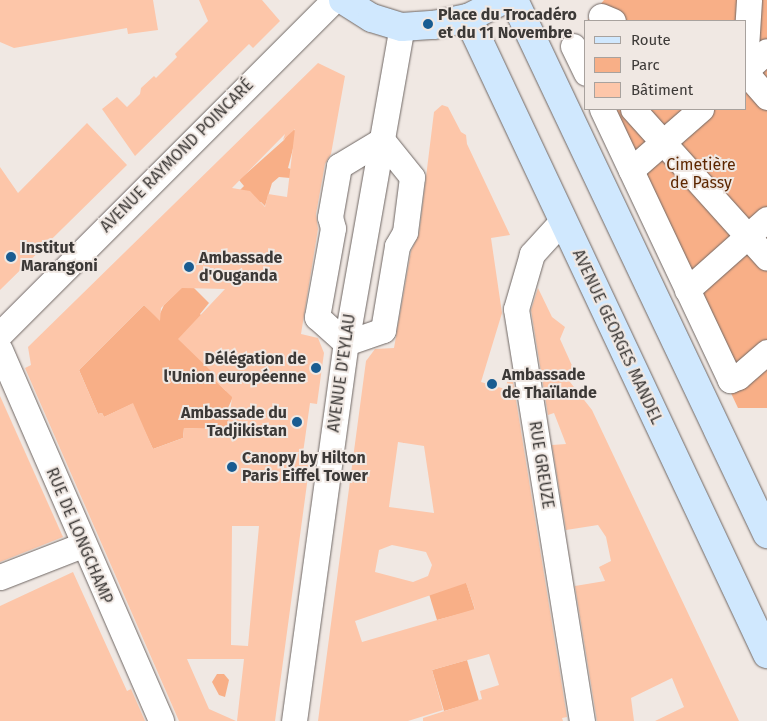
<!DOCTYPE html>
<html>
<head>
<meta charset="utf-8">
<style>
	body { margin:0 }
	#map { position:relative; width:767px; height:721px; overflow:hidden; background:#f0e8e3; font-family:"Fira Sans",sans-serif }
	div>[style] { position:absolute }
	.green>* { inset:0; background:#f8af87 }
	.building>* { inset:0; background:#fdc6a9 }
	.roads { filter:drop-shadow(0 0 1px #6f6764) drop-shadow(0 0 1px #6f6764) }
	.minor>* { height:25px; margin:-12.5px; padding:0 12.5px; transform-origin:12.5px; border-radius:12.5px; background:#fff }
	.major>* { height:28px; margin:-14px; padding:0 14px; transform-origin:14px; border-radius:14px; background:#d0e8fe }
	.dots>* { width:14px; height:14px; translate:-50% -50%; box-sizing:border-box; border:2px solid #f0e8e3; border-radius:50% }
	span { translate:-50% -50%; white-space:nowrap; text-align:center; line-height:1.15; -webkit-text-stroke:4px #f0e8e3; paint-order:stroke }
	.poi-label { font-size:16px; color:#3c3937; font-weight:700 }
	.left { translate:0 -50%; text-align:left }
	.right { translate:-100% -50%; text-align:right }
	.street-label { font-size:16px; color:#3c3937 }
	.park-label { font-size:16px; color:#5d2700 }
	.legend { position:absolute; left:584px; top:20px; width:162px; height:90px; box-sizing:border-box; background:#f0e8e3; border:1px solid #a8a29e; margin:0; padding:6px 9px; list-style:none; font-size:15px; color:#3c3937 }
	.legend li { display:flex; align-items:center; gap:10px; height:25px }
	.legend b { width:25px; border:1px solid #a8a29e }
</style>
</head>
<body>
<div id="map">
	<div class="green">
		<i style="clip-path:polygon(604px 0,767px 0,767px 408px,738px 408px,597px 109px,746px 109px,746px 21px,587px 21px)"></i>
		<i style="clip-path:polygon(292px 127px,297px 133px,288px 168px,291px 169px,290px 178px,279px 177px,272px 183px,265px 206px,261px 202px,228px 202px,244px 186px,239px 180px,284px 140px)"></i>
		<i style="clip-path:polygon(191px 285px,209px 303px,200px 314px,239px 360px,211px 376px,226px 391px,232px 384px,236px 390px,228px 408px,229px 430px,184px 428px,183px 438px,153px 449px,132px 404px,104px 417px,102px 413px,98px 414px,79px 370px,144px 305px,158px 318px,164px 305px,183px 286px)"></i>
		<i style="clip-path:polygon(466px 582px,475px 610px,437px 620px,429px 594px)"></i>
		<i style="clip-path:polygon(467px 660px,479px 701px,444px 711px,432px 670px)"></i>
		<i style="clip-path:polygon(217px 674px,224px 674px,229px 680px,225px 697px,219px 695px,212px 682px)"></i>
	</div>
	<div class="building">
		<i style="clip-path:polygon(0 0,153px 0,158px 30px,128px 34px,127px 28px,14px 48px,0 42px)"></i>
		<i style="clip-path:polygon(199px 0,262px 0,280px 21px,253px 48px,249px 44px,135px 156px,102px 109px,117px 97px,127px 107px,140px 94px,141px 88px,154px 76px,156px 78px,177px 57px,175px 54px,208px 21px)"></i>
		<i style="clip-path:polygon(evenodd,318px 63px,345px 76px,331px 154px,325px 164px,316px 214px,318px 229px,301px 334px,318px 338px,324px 353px,317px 404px,310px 403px,303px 453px,311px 454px,275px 721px,237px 721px,244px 659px,187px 659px,209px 709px,236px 721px,179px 721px,25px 368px,31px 365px,28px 347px,318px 63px,295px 129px,287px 197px,268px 194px,265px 207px,250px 191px,232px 188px,285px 134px,283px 140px,295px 129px,318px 63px,182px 288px,225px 289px,178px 339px,213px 373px,210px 376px,232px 397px,228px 429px,184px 428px,183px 438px,153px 449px,133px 403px,104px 417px,102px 413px,98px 414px,79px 370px,144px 305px,160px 321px,161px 308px,182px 288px,318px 63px,232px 526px,259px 526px,248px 646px,231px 645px,232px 526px)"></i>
		<i style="clip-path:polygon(evenodd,442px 105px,448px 107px,461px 132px,466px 135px,467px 144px,510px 235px,491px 238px,502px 313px,481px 382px,505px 389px,511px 369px,567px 717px,562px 718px,563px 721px,423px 721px,423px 718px,482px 699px,480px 691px,499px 685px,489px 654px,432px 670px,443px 710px,408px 721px,318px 721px,366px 361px,375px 349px,394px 348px,411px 251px,419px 234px,434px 112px,442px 105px,398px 442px,424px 446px,434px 513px,389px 507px,398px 442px,442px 105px,392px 545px,426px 552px,432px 565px,428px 576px,413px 582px,375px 572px,379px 550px,392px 545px,442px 105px,466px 583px,475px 609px,362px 642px,355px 621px,466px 583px)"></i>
		<i style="clip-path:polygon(87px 123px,127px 165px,0 290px,0 167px,18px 193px)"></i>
		<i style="clip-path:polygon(538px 288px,552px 317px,565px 327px,560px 339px,579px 381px,570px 382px,592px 410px,739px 721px,655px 721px,684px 707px,672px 678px,631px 698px,634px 721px,597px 721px,575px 586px,605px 581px,599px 567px,611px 561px,606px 537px,598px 525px,566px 530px,552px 445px,566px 444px,554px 413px,548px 415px,531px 310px)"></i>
		<i style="clip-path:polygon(0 396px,63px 537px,0 562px)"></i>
		<i style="clip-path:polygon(73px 572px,127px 691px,131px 689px,145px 721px,0 721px,0 606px)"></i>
	</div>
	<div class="roads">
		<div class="minor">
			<i style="left:601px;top:16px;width:13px;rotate:23deg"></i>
			<i style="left:573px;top:46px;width:30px;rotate:64deg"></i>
			<i style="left:746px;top:48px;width:48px;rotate:-86.4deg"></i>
			<i style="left:746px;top:70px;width:28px;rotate:-42deg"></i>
			<i style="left:746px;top:73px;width:32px;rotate:49deg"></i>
			<i style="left:602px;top:109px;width:300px;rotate:64.7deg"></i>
			<i style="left:730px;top:380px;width:9px;rotate:-21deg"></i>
			<i style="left:738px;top:377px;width:38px;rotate:-41deg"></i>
			<i style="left:633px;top:109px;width:200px;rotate:48deg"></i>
			<i style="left:631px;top:170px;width:93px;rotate:-41.1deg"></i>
			<i style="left:562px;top:221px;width:45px;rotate:132.3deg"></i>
			<i style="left:532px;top:254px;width:57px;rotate:106.2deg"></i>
			<i style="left:516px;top:309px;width:417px;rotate:80.9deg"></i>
			<i style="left:687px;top:290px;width:107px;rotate:-41.6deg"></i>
			<i style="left:0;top:334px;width:472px;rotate:-45deg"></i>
			<i style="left:346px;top:343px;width:39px;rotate:-19deg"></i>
			<i style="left:383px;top:330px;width:85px;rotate:-80.5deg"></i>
			<i style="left:397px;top:246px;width:16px;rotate:-60deg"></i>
			<i style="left:405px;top:232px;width:55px;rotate:-82.7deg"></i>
			<i style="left:412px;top:177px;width:48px;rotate:-129deg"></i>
			<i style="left:346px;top:343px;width:39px;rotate:-138deg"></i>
			<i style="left:317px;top:317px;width:90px;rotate:-79.8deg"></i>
			<i style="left:333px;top:228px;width:11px;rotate:-105deg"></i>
			<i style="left:330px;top:217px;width:52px;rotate:-80deg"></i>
			<i style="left:339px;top:166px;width:50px;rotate:-31.2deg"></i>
			<i style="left:0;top:350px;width:404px;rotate:66.5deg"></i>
			<i style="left:0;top:577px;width:88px;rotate:-21.3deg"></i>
			<i style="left:294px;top:721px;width:382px;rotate:-82.2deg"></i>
			<i style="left:346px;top:343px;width:321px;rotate:-80deg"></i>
		</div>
		<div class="major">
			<i style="left:343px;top:0;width:34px;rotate:32deg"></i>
			<i style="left:372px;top:18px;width:31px;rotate:17deg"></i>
			<i style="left:402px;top:27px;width:32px;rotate:-4deg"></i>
			<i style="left:434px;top:25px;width:35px;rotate:-12deg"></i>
			<i style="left:468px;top:18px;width:39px;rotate:-27deg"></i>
			<i style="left:514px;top:0;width:591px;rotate:64.65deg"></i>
			<i style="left:468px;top:18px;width:703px;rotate:64.82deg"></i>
		</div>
	</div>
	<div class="dots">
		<i style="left:428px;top:24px;background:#195c91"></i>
		<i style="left:11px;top:257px;background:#195c91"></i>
		<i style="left:189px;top:267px;background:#195c91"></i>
		<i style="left:316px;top:368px;background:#195c91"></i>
		<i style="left:492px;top:384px;background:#195c91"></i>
		<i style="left:297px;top:422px;background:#195c91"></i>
		<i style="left:232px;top:467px;background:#195c91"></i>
	</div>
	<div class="poi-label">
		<span class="left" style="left:438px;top:24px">Place du Trocadéro<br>et du 11 Novembre</span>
		<span class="left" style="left:21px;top:257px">Institut<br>Marangoni</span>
		<span class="left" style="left:199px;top:267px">Ambassade<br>d'Ouganda</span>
		<span class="right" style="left:306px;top:368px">Délégation de<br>l'Union européenne</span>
		<span class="left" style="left:502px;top:384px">Ambassade<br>de Thaïlande</span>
		<span class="right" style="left:287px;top:422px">Ambassade du<br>Tadjikistan</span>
		<span class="left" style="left:242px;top:467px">Canopy by Hilton<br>Paris Eiffel Tower</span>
	</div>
	<div class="street-label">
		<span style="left:177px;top:156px;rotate:-45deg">AVENUE RAYMOND POINCARÉ</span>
		<span style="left:617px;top:337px;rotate:65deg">AVENUE GEORGES MANDEL</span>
		<span style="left:342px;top:373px;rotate:-82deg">AVENUE D'EYLAU</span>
		<span style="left:541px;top:465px;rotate:81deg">RUE GREUZE</span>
		<span style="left:79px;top:536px;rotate:67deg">RUE DE LONGCHAMP</span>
	</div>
	<div class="park-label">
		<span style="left:701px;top:174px">Cimetière<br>de Passy</span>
	</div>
	<ul class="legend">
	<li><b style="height:6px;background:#d0e8fe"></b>Route</li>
	<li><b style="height:14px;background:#f8af87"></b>Parc</li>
	<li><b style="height:14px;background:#fdc6a9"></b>Bâtiment</li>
	</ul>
</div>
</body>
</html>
